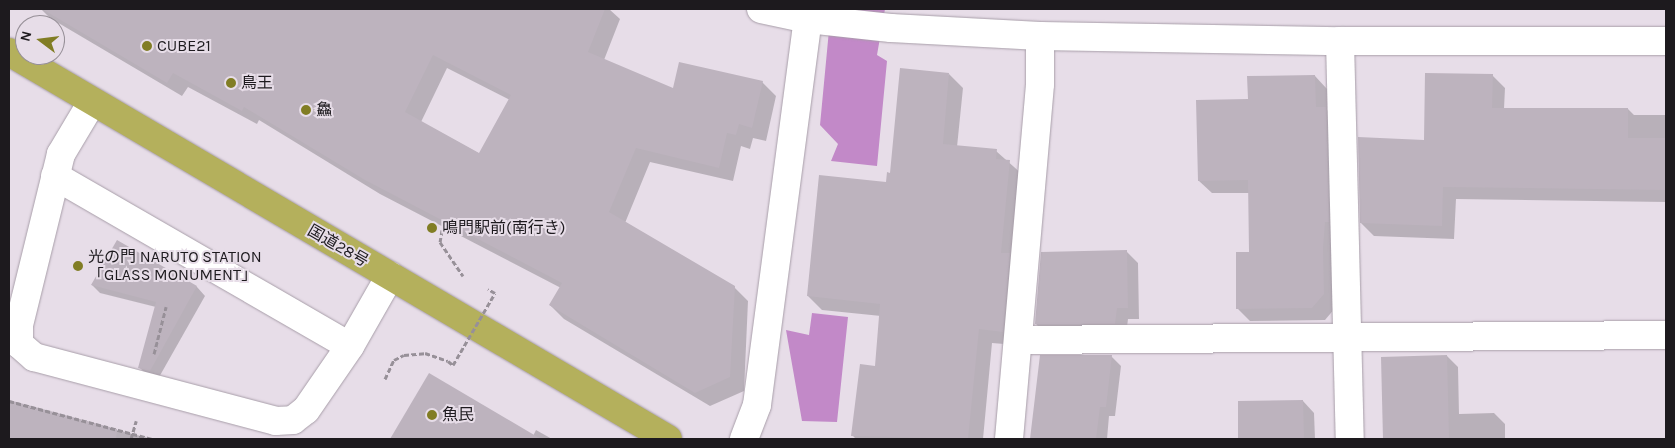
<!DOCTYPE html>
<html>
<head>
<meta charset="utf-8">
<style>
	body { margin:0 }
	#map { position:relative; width:1675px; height:448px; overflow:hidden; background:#e7dde8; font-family:Karla,"Noto Sans JP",sans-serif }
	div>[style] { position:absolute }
	.water>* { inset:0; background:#c289c8 }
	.shadow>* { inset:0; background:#0003 }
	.building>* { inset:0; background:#bdb3be }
	.path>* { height:3px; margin-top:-1.5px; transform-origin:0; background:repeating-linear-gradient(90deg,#979098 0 5px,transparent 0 7.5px) }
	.roads { filter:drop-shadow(0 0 1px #a89ea9) drop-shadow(0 0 1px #a89ea9) }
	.minor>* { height:28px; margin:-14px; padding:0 14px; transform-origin:14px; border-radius:14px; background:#fff }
	.highway>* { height:28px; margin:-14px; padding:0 14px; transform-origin:14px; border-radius:14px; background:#b4b05c }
	.path-bridge>* { height:3px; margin-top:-1.5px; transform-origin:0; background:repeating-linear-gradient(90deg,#979098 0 5px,transparent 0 7.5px) }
	.dots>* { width:14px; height:14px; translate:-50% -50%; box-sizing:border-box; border:2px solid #e7dde8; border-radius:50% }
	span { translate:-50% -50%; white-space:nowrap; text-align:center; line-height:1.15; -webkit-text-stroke:4px #e7dde8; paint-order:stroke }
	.poi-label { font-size:16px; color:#1d1a1e }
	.left { translate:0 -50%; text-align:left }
	.street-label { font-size:16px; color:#1d1a1e }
	.frame { position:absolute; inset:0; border:10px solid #1d1a1e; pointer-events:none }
	.north { position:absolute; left:15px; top:15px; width:50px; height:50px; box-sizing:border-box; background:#e7dde8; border:1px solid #968f97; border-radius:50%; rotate:285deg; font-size:14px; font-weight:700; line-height:20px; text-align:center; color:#1d1a1e }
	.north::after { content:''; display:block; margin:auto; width:18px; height:22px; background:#817d24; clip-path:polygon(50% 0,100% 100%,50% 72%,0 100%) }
</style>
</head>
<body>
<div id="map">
	<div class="water">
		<i style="clip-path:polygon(831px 9px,885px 9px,877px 55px,887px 61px,877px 166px,831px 161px,838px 144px,820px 125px)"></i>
		<i style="clip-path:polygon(812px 313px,848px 317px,837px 422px,802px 421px,786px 330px,809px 335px)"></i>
	</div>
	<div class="shadow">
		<i style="clip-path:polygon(evenodd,41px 9px,609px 9px,620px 19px,604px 60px,674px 90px,762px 82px,776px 96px,766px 141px,753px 138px,750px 149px,741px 146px,733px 181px,650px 162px,625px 223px,734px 287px,748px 301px,744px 391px,710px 406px,564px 319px,550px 305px,561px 288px,380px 194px,259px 120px,257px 124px,188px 87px,182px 96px,50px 18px,41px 9px,447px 68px,510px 100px,480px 154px,421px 122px,447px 68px)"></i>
		<i style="clip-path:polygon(949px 74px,963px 88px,957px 147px,996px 151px,1023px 175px,1016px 345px,992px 343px,983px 439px,856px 439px,853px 436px,876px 367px,881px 316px,822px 310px,808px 296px,887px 183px)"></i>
		<i style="clip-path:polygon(1492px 75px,1505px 88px,1504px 109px,1628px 109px,1634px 115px,1666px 115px,1666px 202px,1456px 199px,1454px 239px,1374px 236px,1361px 223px,1425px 142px)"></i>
		<i style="clip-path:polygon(1315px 76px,1327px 89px,1327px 110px,1338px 120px,1336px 307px,1325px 320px,1250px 321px,1238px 309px,1250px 253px,1249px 193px,1212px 193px,1199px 181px,1249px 100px)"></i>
		<i style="clip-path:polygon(118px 242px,197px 287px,205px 296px,158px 379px,148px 376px,140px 368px,156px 307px,100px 293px,92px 285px)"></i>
		<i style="clip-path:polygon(1127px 252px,1138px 263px,1139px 319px,1128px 319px,1126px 335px,1047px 335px,1036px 324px)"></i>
		<i style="clip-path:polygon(1111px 356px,1121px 366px,1115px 416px,1109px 416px,1107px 439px,1032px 439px,1041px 357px)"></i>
		<i style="clip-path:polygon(1447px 356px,1458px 367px,1459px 414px,1494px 413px,1505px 424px,1505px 439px,1385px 439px,1383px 358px)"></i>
		<i style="clip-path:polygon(429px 375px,533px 436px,536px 430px,552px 439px,391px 439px)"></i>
		<i style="clip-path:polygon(1303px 401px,1314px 413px,1315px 439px,1239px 439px,1239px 402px)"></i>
		<i style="clip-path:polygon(11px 402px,152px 439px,9px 439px)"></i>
	</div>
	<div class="building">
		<i style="clip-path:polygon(evenodd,42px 9px,605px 9px,588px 52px,673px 88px,679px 62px,763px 81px,752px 128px,739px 124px,736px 135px,727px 133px,719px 168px,636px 148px,609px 212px,735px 286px,730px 377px,695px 393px,549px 305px,562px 283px,365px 180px,244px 107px,242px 111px,173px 73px,167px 83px,42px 9px,433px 55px,511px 95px,479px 153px,405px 112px,433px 55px)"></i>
		<i style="clip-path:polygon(900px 68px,949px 73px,943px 144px,997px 149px,996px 159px,1010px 160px,1001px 253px,1010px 253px,1003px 332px,979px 329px,968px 439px,851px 436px,860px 364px,875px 366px,880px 304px,807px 296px,819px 175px,886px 182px,887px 172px,890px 173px)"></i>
		<i style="clip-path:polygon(1425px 73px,1493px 74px,1492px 108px,1628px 108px,1628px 138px,1666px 138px,1666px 190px,1443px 187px,1442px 226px,1360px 223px,1358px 137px,1424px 140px)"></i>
		<i style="clip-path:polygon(1315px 75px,1316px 107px,1326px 107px,1329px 222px,1325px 222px,1323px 248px,1324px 294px,1312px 308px,1236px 309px,1236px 252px,1249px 252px,1248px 180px,1198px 181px,1196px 100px,1248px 99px,1247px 76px)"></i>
		<i style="clip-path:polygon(117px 240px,197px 286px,150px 371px,138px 368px,156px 302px,91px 285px)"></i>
		<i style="clip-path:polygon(1127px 250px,1128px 308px,1117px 308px,1115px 324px,1035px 324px,1041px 252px)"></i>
		<i style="clip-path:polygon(1040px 355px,1112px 355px,1106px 407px,1100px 407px,1096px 439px,1030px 439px)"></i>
		<i style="clip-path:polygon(1447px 355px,1449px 439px,1383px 439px,1381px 357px)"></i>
		<i style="clip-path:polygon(429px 373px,541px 439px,390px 439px)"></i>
		<i style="clip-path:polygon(9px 400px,117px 429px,116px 439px,9px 439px)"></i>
		<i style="clip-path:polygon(1303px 400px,1304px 439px,1238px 439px,1238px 401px)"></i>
	</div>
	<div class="path">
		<i style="left:442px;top:230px;width:12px;rotate:99deg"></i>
		<i style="left:440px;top:242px;width:41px;rotate:55.9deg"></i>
		<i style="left:154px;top:354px;width:49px;rotate:-75.7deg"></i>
		<i style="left:385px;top:379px;width:21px;rotate:-65deg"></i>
		<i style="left:394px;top:360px;width:11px;rotate:-27deg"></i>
		<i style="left:404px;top:355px;width:21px;rotate:-5deg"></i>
		<i style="left:425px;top:353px;width:24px;rotate:19deg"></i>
		<i style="left:9px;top:401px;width:148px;rotate:14.9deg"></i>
		<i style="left:131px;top:439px;width:19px;rotate:-74deg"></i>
	</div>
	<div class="roads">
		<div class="minor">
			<i style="left:761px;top:9px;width:48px;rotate:12deg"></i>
			<i style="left:808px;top:19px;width:83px;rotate:6.2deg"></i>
			<i style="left:891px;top:28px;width:149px;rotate:3.1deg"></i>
			<i style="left:1040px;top:36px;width:300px;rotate:1deg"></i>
			<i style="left:1340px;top:41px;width:326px"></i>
			<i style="left:1340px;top:41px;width:398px;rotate:88.6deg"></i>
			<i style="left:92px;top:102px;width:61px;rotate:120.8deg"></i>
			<i style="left:61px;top:154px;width:176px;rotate:103.8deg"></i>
			<i style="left:19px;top:325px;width:19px;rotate:90deg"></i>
			<i style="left:19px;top:344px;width:20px;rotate:41deg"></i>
			<i style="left:34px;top:357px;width:250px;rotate:14.8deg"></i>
			<i style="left:276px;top:421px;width:17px;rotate:-3deg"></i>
			<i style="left:293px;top:420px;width:16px;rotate:-38deg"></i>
			<i style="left:306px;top:410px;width:78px;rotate:-55.5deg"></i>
			<i style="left:350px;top:346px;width:81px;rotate:-60.3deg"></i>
			<i style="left:55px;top:176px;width:340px;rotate:30deg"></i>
			<i style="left:1019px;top:340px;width:647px;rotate:-0.44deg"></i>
			<i style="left:744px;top:439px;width:36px;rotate:-69deg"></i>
			<i style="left:757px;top:405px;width:389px;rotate:-82.5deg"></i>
			<i style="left:1009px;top:439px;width:356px;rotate:-85deg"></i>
			<i style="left:1040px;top:84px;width:48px;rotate:-90deg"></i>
		</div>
		<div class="highway">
			<i style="left:9px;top:52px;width:764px;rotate:30.42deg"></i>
		</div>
	</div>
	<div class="path-bridge">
		<i style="left:448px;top:361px;width:6px;rotate:39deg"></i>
		<i style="left:453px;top:365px;width:83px;rotate:-59.7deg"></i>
		<i style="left:495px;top:293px;width:8px;rotate:-150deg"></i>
	</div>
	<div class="dots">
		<i style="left:147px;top:46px;background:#817d24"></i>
		<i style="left:231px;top:83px;background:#817d24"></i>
		<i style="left:306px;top:110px;background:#817d24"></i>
		<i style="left:432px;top:228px;background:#817d24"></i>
		<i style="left:78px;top:266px;background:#817d24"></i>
		<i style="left:432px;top:415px;background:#817d24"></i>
	</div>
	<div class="poi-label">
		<span class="left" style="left:157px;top:46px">CUBE21</span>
		<span class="left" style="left:241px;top:83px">鳥王</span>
		<span class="left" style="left:316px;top:110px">鱻</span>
		<span class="left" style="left:442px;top:228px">鳴門駅前(南行き)</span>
		<span class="left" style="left:88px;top:266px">光の門 NARUTO STATION<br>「GLASS MONUMENT」</span>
		<span class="left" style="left:442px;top:415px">魚民</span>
	</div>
	<div class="street-label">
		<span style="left:338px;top:246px;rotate:30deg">国道28号</span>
	</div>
	<div class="frame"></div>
	<div class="north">N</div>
</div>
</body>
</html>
